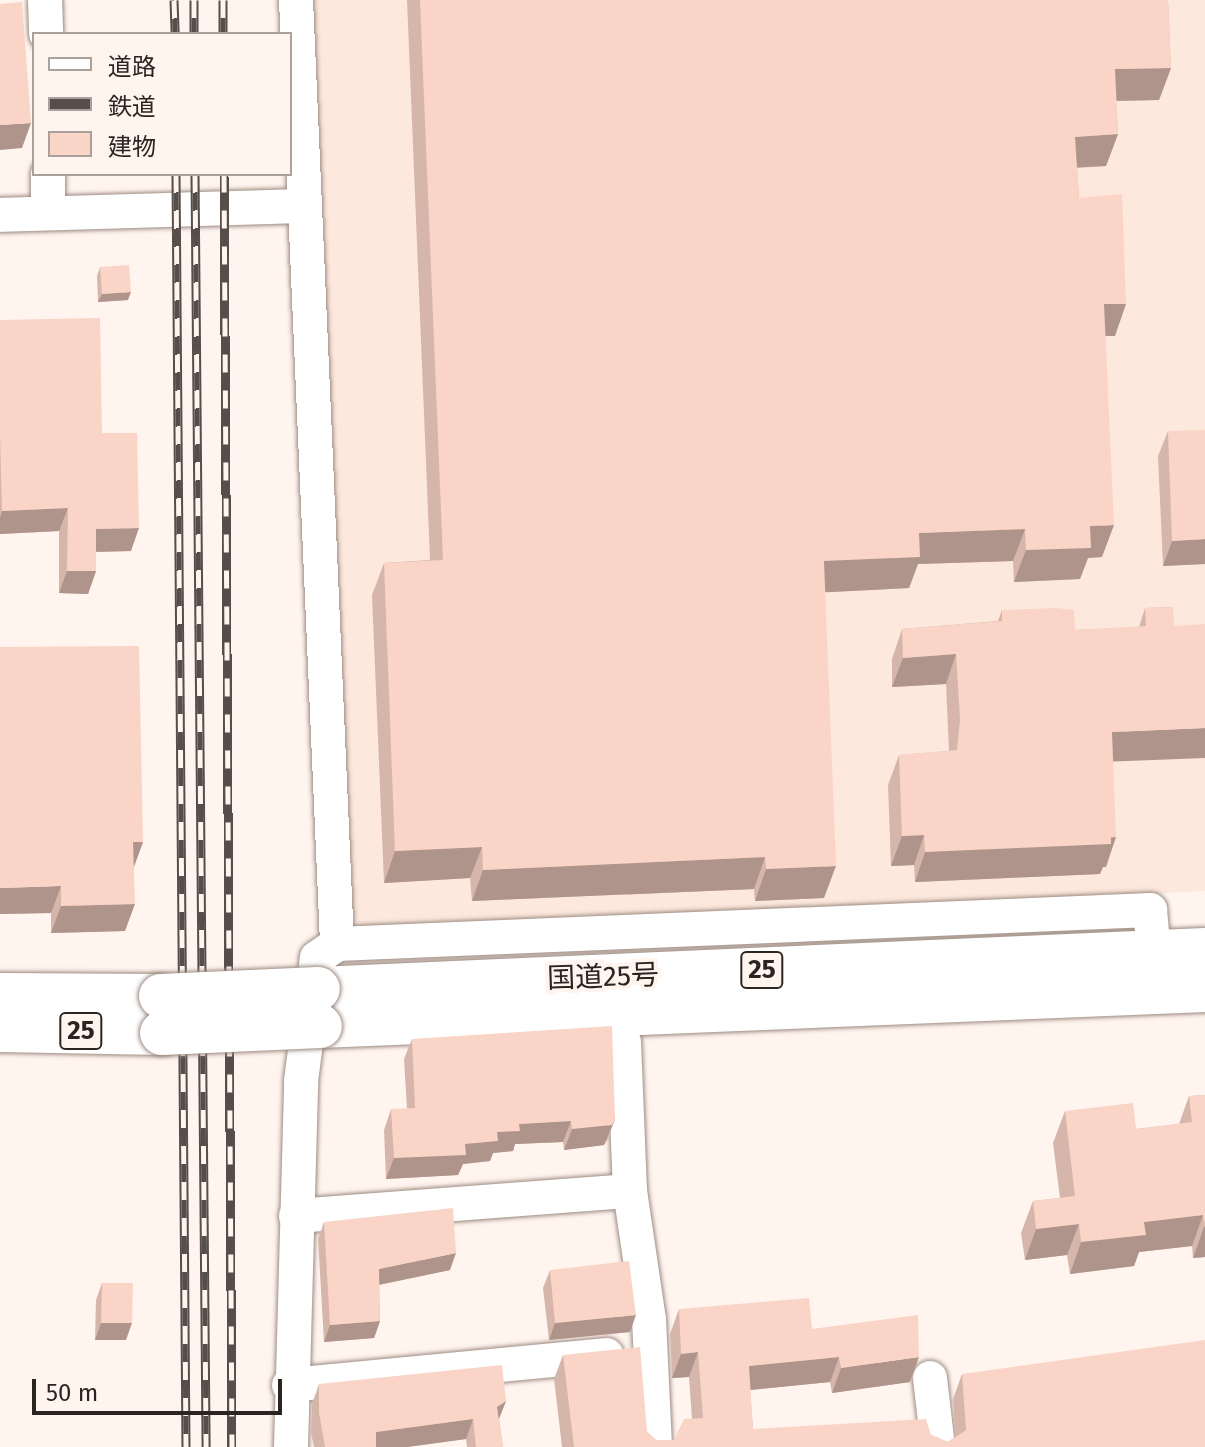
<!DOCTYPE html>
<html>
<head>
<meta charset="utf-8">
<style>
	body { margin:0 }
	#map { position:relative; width:1205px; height:1447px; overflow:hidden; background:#fff4ee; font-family:"Fira Sans","Noto Sans JP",sans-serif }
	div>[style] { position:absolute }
	.built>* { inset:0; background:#fde8dd }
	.roads { filter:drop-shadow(0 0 2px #9d8c83) drop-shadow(0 0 2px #9d8c83) }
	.minor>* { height:34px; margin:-17px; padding:0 17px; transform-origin:17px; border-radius:17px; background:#fff }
	.highway>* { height:44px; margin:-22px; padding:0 22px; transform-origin:22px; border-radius:22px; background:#fff }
	.rail>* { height:9px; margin-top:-4.5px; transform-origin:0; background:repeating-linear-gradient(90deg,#fff4ee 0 18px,#554e4a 0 36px); box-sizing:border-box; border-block:2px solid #554e4a }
	.bridges { filter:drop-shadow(0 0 2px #9d8c83) drop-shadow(0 0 2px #9d8c83) }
	.highway-bridge>* { height:44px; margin:-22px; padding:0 22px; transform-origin:22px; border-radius:22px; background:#fff }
	.wall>* { inset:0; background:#d6b6ab }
	.shaded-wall>* { inset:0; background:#ae948b }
	.building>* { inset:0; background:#f9d4c7 }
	span { translate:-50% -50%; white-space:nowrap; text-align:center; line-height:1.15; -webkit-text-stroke:8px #fff4ee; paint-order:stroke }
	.shield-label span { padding:2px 6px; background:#fff4ee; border:2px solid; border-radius:6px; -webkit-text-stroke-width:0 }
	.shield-label { font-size:26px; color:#2b2521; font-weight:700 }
	.street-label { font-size:28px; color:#2b2521 }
	.legend { position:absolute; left:32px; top:32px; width:260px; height:144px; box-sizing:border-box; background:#fff4ee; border:2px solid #aaa19c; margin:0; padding:10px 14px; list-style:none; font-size:24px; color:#2b2521 }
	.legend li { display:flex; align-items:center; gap:16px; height:40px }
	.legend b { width:40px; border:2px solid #aaa19c }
	.scale { position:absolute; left:32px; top:1379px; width:250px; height:36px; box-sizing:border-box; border:4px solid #2b2521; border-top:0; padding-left:10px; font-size:24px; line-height:28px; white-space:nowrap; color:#2b2521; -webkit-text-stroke:6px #fff4ee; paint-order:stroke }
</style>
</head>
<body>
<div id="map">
	<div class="built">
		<i style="clip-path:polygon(312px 0,1205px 0,1205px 891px,370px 930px,351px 918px)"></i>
	</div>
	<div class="roads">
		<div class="minor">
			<i style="left:45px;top:0;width:34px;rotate:88deg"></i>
			<i style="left:296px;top:0;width:945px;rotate:87.51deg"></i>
			<i style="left:48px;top:174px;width:37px;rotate:90deg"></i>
			<i style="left:0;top:215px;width:303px;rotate:-1.7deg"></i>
			<i style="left:624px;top:1042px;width:149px;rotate:87.7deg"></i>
			<i style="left:630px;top:1191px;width:129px;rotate:81.6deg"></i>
			<i style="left:649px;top:1319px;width:128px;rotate:87.3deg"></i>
			<i style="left:296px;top:1216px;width:335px;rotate:-4.3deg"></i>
			<i style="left:930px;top:1378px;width:69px;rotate:83.4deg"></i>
			<i style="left:289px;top:1385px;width:319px;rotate:-5.4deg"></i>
			<i style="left:291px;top:1447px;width:366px;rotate:-88.4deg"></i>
			<i style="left:301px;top:1081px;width:124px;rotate:-82.6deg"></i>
			<i style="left:317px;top:958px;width:24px;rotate:-35deg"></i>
			<i style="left:337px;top:944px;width:814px;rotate:-2.39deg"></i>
			<i style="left:1150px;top:910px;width:43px;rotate:84.7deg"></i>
		</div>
		<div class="highway">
			<i style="left:318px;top:989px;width:888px;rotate:-2.52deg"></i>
			<i style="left:0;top:995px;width:161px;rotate:0.4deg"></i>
			<i style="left:320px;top:1026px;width:886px;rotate:-2.33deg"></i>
			<i style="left:0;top:1030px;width:162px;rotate:1.1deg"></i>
		</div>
	</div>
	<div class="rail">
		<i style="left:174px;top:0;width:34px;rotate:88deg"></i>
		<i style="left:194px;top:0;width:34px;rotate:90deg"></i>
		<i style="left:223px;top:0;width:34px;rotate:90deg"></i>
		<i style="left:176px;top:174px;width:1273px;rotate:89.55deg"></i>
		<i style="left:195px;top:174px;width:1273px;rotate:89.5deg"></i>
		<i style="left:224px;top:174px;width:1273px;rotate:89.64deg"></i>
	</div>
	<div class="bridges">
		<div class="highway-bridge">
			<i style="left:161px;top:996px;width:157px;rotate:-2.6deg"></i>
			<i style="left:162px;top:1033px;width:158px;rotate:-2.5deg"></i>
		</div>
	</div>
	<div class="wall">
		<i style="clip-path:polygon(407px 0,1168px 0,1171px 68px,1159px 100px,1116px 101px,1118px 134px,1106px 166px,1077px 168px,1079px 198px,1115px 336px,1105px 336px,1102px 557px,1088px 558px,1080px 579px,1014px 582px,1013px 561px,918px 564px,909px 588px,825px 592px,824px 898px,755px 901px,754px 889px,472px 901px,470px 878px,384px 883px,372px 595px,384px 563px,430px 560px)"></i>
		<i style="clip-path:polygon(100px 267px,128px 300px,98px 302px,97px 276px)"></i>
		<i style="clip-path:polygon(0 320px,102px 433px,131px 551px,96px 552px,96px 571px,88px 594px,59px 593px,59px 531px,0 534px)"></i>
		<i style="clip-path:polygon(1168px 431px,1205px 564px,1163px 566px,1158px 456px)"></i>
		<i style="clip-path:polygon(1173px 607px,1113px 762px,1106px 867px,1103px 867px,1100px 874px,915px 882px,914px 865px,891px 866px,888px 785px,899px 755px,949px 751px,946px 684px,892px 687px,892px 659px,902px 629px,998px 621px,1002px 610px,1075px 630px,1139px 627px,1145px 608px)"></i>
		<i style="clip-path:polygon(143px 842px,134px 867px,125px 931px,51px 933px,51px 913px,0 914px)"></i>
		<i style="clip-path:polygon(412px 1039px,615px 1119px,608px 1139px,604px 1145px,564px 1150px,563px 1142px,515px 1144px,513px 1151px,493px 1153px,490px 1161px,463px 1164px,458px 1175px,386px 1179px,384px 1130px,391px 1109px,407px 1109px,404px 1059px)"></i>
		<i style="clip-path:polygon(1205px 1095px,1205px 1257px,1193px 1258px,1192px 1246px,1139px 1252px,1134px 1266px,1070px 1274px,1067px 1255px,1025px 1260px,1021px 1233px,1033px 1201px,1060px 1198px,1053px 1143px,1065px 1111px,1136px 1129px,1179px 1124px,1189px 1096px)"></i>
		<i style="clip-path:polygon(324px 1222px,450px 1270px,379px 1285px,380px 1321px,374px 1338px,324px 1342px,318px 1239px)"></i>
		<i style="clip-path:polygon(550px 1270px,630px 1332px,549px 1340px,543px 1288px)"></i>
		<i style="clip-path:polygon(102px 1283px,126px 1340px,95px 1340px,96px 1300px)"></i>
		<i style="clip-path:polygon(679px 1309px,812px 1329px,910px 1382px,832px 1393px,830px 1382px,750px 1390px,753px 1429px,931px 1435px,948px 1442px,955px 1437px,953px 1399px,962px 1374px,1205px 1447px,562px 1447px,554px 1379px,563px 1355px,656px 1440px,674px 1440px,692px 1419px,689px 1377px,672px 1378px,670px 1334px)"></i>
		<i style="clip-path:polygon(319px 1384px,506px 1401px,499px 1419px,503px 1447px,467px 1447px,466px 1439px,407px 1447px,314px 1447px,311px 1433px,312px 1404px)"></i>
	</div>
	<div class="shaded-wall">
		<i style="clip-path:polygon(1171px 68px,1159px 100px,1103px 101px,1115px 69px)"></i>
		<i style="clip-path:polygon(31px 123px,22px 148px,0 150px,0 125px)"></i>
		<i style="clip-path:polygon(1118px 134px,1106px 166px,1063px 168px,1075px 137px)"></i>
		<i style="clip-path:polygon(131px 292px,128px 300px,98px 302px,102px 294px)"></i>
		<i style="clip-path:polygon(1104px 304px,1126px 304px,1115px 336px,1092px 336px)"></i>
		<i style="clip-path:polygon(68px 508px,59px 531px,0 534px,0 518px,2px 511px)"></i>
		<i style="clip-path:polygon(1114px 525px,1102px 557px,1088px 558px,1080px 579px,1014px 582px,1026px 550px,1090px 526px)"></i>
		<i style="clip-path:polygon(139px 528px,131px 551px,88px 552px,96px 529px)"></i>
		<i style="clip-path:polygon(1025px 529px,1013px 561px,918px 564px,909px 588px,812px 593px,824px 561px,919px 533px)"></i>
		<i style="clip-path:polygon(1205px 539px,1205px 564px,1163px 566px,1172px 541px)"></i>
		<i style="clip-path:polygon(67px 571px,96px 571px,88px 594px,59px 593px)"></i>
		<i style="clip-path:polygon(956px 654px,946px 684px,892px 687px,903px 658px)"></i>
		<i style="clip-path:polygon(1205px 728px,1205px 758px,1101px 762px,1112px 732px)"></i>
		<i style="clip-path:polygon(924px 835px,914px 865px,891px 866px,902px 836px)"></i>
		<i style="clip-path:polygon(1116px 837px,1106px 867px,1103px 867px,1100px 874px,915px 882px,925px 852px)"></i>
		<i style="clip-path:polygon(133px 842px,143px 842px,133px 869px)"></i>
		<i style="clip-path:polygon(482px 847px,470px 878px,384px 883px,395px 851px)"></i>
		<i style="clip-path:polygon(765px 857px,754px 889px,472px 901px,483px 870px)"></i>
		<i style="clip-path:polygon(836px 866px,824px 898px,755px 901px,766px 869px)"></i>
		<i style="clip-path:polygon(61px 886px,51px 913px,0 914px,0 888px)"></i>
		<i style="clip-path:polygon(135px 904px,125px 931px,51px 933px,61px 906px)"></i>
		<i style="clip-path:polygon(615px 1119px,604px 1145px,564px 1150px,572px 1129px)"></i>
		<i style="clip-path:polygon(571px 1121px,563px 1142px,515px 1144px,513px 1151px,493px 1153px,490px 1161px,463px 1164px,458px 1175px,386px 1179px,394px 1158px,465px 1144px,519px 1124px)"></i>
		<i style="clip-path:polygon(1203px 1215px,1192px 1246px,1139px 1252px,1134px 1266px,1070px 1274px,1081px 1242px,1144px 1222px)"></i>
		<i style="clip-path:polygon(1079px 1224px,1067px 1255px,1025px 1260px,1036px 1229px)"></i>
		<i style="clip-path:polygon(1205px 1227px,1205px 1257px,1193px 1258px,1204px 1227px)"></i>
		<i style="clip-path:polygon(456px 1253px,450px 1270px,373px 1286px,379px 1269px)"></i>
		<i style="clip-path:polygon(636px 1315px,630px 1332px,549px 1340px,555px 1323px)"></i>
		<i style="clip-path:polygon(380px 1321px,374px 1338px,324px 1342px,330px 1325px)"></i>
		<i style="clip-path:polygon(101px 1323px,132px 1323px,126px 1340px,95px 1340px)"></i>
		<i style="clip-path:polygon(698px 1352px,689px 1377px,672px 1378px,681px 1354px)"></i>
		<i style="clip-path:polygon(839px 1357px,830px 1382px,740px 1391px,749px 1366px)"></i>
		<i style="clip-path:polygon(919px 1357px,910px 1382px,832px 1393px,841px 1368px)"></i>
		<i style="clip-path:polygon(506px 1401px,498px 1421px,497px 1407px)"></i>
		<i style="clip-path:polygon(473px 1419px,466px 1439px,407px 1447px,370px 1447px,376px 1432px)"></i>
	</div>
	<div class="building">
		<i style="clip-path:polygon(420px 0,1168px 0,1171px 68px,1115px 69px,1118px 134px,1075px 137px,1079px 198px,1122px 194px,1126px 304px,1104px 304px,1114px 525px,1090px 526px,1091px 548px,1026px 550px,1025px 529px,919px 533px,920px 557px,824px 561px,836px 866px,766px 869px,765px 857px,483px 870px,482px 847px,395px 851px,384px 563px,443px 560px)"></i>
		<i style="clip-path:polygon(22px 2px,31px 123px,0 125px,0 4px)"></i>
		<i style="clip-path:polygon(129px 265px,131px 292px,102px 294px,100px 267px)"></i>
		<i style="clip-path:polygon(100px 318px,102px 433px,137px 433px,139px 528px,96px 529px,96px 571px,67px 571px,68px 508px,2px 511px,0 433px,0 320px)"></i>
		<i style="clip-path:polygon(1205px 430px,1205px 539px,1172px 541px,1168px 431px)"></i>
		<i style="clip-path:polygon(1173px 607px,1174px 626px,1205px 624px,1205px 728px,1112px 732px,1116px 837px,1111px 837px,1111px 844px,925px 852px,924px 835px,902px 836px,899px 755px,957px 750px,960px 719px,956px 654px,903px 658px,902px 629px,1002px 621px,1002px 610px,1057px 608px,1074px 610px,1075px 630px,1146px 626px,1145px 608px)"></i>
		<i style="clip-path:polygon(139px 646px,143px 842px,133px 842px,135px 904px,61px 906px,61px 886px,0 888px,0 647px)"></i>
		<i style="clip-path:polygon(612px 1026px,615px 1119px,612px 1125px,572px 1129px,571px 1121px,519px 1124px,520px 1131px,497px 1132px,498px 1141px,465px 1144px,466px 1155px,394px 1158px,391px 1109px,415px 1108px,412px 1039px)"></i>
		<i style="clip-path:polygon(1205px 1095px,1205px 1227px,1203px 1215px,1144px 1222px,1146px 1235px,1081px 1242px,1079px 1224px,1036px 1229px,1033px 1201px,1075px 1196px,1065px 1111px,1133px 1103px,1136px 1129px,1192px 1122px,1189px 1096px)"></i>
		<i style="clip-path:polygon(453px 1208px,456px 1253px,379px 1269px,380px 1321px,330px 1325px,324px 1222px)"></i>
		<i style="clip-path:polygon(629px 1261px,636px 1315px,555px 1323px,550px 1270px)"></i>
		<i style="clip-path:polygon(102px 1283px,133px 1283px,132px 1323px,101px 1323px)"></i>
		<i style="clip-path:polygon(809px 1298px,812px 1329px,918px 1315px,919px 1357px,841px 1368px,839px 1357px,749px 1366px,753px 1429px,926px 1419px,931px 1435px,948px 1442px,966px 1430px,962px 1374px,1205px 1340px,1205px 1447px,574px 1447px,563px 1355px,640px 1347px,647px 1432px,656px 1440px,674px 1440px,684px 1419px,703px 1418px,698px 1352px,681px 1354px,679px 1309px)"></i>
		<i style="clip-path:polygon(502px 1365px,506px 1401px,497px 1407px,503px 1447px,476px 1447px,473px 1419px,376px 1432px,376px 1447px,325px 1447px,319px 1413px,319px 1384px)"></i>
	</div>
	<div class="shield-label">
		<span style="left:762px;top:970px">25</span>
		<span style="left:81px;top:1031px">25</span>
	</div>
	<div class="street-label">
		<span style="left:603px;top:977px;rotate:-2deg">国道25号</span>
	</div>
	<ul class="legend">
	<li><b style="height:10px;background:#fff"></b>道路</li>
	<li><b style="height:10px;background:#554e4a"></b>鉄道</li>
	<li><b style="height:22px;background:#f9d4c7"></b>建物</li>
	</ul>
	<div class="scale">50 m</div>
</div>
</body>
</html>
